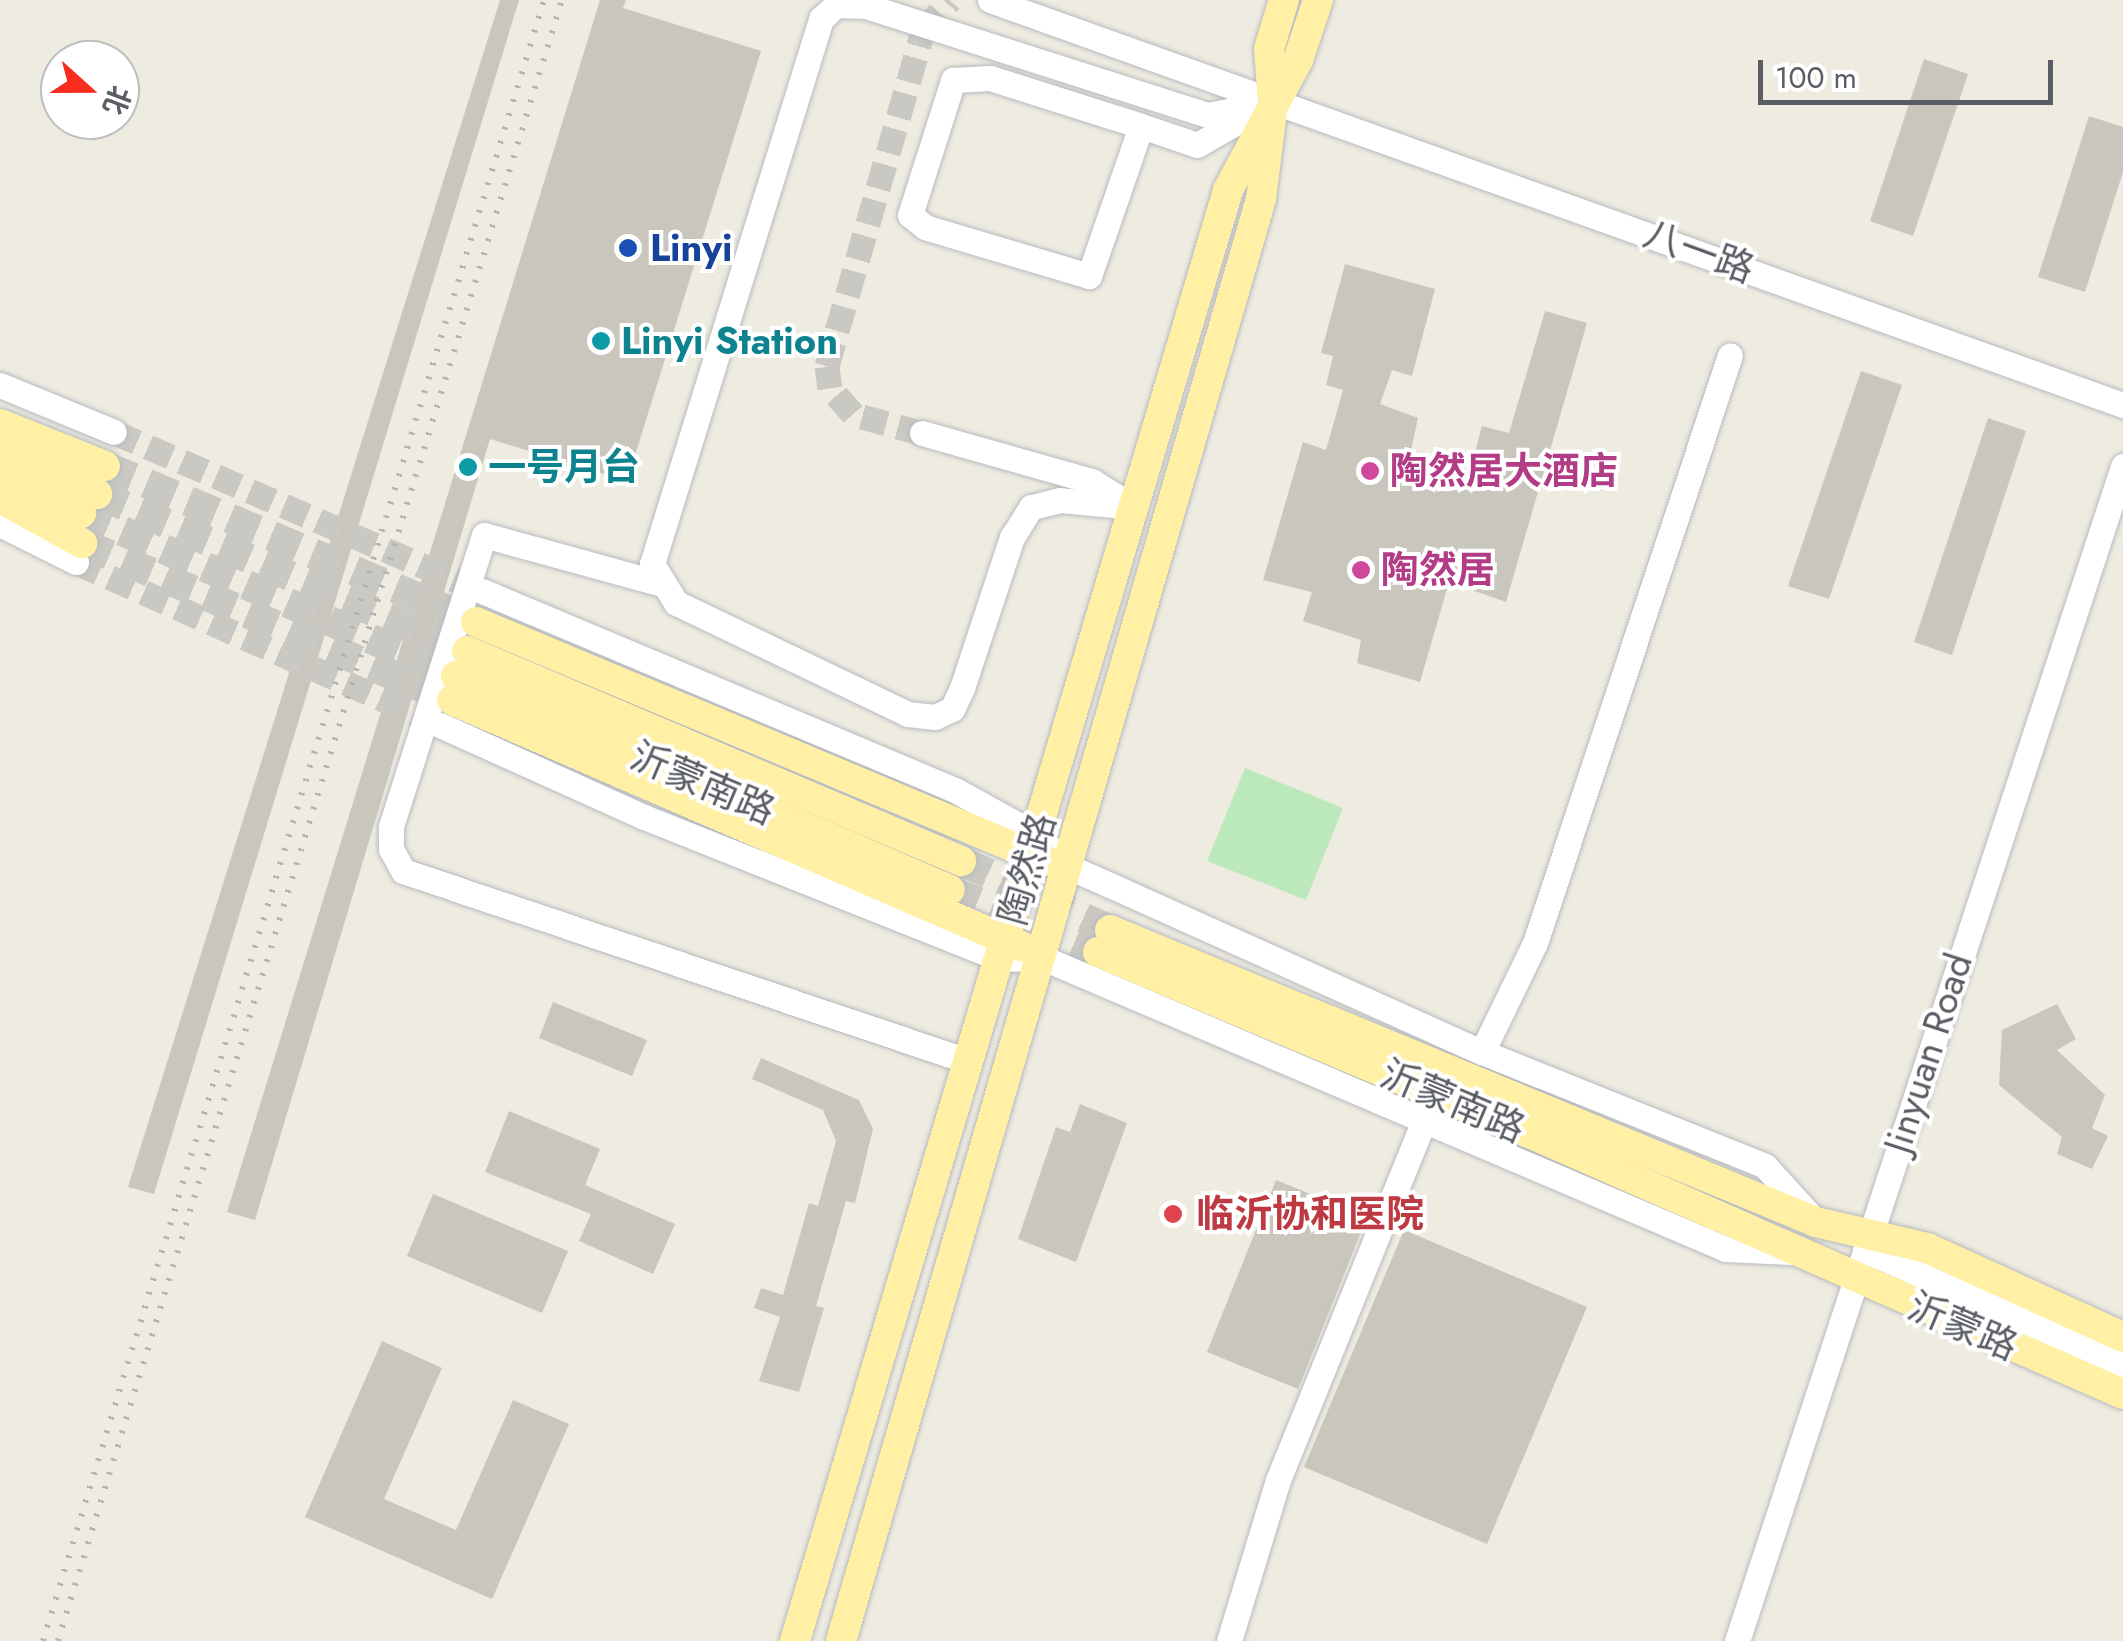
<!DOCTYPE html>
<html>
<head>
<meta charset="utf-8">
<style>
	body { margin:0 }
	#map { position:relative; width:2123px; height:1641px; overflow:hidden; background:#eeebe1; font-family:Jost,"Noto Sans SC",sans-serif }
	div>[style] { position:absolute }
	.green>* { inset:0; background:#bce9bb }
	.building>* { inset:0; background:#c9c6be }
	.minor-tunnel>* { height:25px; margin-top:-12.5px; transform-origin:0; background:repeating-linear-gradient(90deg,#c9c8c2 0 25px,transparent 0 37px) }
	.major-tunnel>* { height:30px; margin-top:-15px; transform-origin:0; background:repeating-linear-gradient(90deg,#c9c8c2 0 30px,transparent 0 45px) }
	.roads { filter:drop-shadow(0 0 2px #b7babf) drop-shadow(0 0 2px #b7babf) }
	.minor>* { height:25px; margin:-12.5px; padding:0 12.5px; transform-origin:12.5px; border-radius:12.5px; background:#fff }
	.major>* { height:30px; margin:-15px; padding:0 15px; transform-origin:15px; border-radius:15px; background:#fff0a6 }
	.rail>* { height:6px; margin-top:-3px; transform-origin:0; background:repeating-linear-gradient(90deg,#b3b4b5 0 2.5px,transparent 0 14.5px) }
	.dots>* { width:28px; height:28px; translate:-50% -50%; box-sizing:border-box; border:5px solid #fff; border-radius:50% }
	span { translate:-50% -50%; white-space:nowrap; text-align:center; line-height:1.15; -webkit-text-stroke:8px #fff; paint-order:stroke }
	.transit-label { font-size:38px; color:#164399; font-weight:700 }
	.left { translate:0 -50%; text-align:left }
	.street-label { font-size:38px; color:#5a5e64 }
	.culture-label { font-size:38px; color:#0d838f; font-weight:700 }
	.hotel-label { font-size:38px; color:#b23c85; font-weight:700 }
	.health-label { font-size:38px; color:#be3a42; font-weight:700 }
	.north { position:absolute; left:40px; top:40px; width:100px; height:100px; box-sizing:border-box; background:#fff; border:2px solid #bdbfc1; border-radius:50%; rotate:111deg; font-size:28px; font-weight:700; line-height:40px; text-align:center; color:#5a5e64 }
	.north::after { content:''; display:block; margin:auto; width:35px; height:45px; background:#f82d1e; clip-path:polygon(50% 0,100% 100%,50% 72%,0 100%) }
	.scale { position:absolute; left:1758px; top:60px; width:295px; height:45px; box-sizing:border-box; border:5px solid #5a5e64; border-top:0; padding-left:12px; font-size:30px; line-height:35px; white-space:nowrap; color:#5a5e64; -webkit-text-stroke:8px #fff; paint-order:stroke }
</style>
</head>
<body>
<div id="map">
	<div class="green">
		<i style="clip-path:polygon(1245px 768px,1343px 808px,1306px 900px,1207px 861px)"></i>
	</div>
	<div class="building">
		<i style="clip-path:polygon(500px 0,519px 0,154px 1194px,128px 1187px)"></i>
		<i style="clip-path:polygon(600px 0,626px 0,623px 8px,761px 51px,627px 481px,490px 439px,255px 1220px,227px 1212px)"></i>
		<i style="clip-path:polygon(1924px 59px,1968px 74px,1913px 236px,1870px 221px)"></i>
		<i style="clip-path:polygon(2089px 116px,2123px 127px,2123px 172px,2085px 292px,2038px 277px)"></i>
		<i style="clip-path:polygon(1345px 264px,1435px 289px,1412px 376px,1392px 370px,1380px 404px,1418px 418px,1409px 460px,1468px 478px,1482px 426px,1509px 433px,1545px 311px,1587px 323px,1506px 602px,1449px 582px,1420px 682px,1357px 663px,1361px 640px,1303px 621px,1312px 592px,1263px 580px,1303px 442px,1326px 450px,1343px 390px,1326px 385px,1333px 356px,1321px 353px)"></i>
		<i style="clip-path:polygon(1861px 371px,1902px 385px,1829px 599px,1788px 586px)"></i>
		<i style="clip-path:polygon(1988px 418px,2026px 431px,1952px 655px,1914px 642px)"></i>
		<i style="clip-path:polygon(553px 1002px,647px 1040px,632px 1076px,539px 1038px)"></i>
		<i style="clip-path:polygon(2057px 1004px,2076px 1039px,2057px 1050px,2105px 1095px,2092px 1128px,2108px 1136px,2092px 1169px,2057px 1154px,2062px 1137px,1999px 1085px,2002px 1030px)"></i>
		<i style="clip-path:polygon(761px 1058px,859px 1100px,873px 1129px,855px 1203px,846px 1201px,816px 1306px,824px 1308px,799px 1392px,759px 1381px,780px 1317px,754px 1308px,761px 1288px,783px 1295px,809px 1203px,818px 1206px,836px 1141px,823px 1110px,752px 1079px)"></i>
		<i style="clip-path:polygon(1080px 1104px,1127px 1123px,1076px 1262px,1018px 1239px,1056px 1127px,1070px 1132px)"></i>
		<i style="clip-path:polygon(509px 1111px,600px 1149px,585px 1185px,675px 1224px,653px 1274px,579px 1241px,591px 1214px,485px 1172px)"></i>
		<i style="clip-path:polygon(1276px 1180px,1367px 1217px,1298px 1389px,1207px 1352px)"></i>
		<i style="clip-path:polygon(433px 1194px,568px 1251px,542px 1313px,407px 1256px)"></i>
		<i style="clip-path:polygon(1404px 1230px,1587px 1307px,1487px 1544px,1304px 1467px)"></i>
		<i style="clip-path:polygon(382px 1341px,442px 1368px,384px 1499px,456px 1530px,513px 1400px,569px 1424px,492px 1599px,305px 1517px)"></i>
	</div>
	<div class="minor-tunnel">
		<i style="left:114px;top:432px;width:401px;rotate:23.4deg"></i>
		<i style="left:922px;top:433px;width:72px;rotate:-164.6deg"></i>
		<i style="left:853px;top:414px;width:35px;rotate:-131deg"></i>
		<i style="left:830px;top:388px;width:22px;rotate:-98deg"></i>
		<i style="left:827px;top:366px;width:348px;rotate:-74deg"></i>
		<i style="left:923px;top:31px;width:41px;rotate:-48.9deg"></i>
		<i style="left:76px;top:562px;width:399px;rotate:24.1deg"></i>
	</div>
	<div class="major-tunnel">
		<i style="left:105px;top:466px;width:402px;rotate:22.8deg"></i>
		<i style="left:97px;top:494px;width:402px;rotate:23deg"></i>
		<i style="left:81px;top:513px;width:409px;rotate:23.5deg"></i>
		<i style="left:82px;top:543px;width:402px;rotate:23deg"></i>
		<i style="left:961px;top:861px;width:164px;rotate:24.8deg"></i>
		<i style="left:950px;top:890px;width:160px;rotate:22.7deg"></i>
	</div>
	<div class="roads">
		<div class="minor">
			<i style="left:990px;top:0;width:1203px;rotate:19.67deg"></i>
			<i style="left:1141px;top:126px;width:159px;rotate:109.1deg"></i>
			<i style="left:1089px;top:276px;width:171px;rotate:-163.4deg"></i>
			<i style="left:925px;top:227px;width:19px;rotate:-141deg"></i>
			<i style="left:910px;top:215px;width:142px;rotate:-72.3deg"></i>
			<i style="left:953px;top:80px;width:37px;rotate:-3deg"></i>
			<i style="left:990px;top:78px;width:158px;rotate:17.6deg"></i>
			<i style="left:1141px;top:126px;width:59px;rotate:18.7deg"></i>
			<i style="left:1197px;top:145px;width:62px;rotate:-29.9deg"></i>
			<i style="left:0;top:385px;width:123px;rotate:22.4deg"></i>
			<i style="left:922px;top:433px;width:177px;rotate:15.8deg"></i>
			<i style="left:1092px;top:481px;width:45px;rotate:32.3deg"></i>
			<i style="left:1135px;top:507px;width:75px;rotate:-174.7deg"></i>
			<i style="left:1060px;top:500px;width:30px;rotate:166deg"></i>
			<i style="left:1031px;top:507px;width:36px;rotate:122deg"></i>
			<i style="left:1012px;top:537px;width:159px;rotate:108.3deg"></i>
			<i style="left:962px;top:688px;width:23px;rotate:115deg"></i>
			<i style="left:952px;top:709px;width:19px;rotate:155deg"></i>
			<i style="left:935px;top:717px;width:27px;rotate:-174deg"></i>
			<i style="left:908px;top:714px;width:257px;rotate:-154.4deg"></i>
			<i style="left:676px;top:603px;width:46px;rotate:-121.6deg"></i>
			<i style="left:652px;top:564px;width:571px;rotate:-72.77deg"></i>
			<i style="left:821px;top:19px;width:21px;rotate:-43deg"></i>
			<i style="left:836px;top:5px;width:30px;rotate:2deg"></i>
			<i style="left:866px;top:6px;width:359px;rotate:17.7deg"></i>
			<i style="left:1208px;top:115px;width:66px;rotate:-11.3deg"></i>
			<i style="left:0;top:524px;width:85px;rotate:26.6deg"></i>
			<i style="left:658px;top:583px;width:180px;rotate:-164.6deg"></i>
			<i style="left:484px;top:535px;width:306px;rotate:107.7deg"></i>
			<i style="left:391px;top:827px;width:22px;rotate:90deg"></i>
			<i style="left:391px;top:849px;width:25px;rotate:61deg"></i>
			<i style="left:403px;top:871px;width:596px;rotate:18.59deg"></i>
			<i style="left:482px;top:591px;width:513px;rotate:22.82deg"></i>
			<i style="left:955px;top:790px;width:95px;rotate:29deg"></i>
			<i style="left:1038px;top:836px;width:44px;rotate:45deg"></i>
			<i style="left:1069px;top:867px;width:47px;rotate:23.8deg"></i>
			<i style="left:1112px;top:886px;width:406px;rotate:24.2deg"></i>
			<i style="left:1482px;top:1052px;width:305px;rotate:21.9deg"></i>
			<i style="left:1765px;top:1166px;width:76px;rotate:47.7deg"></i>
			<i style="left:440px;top:725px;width:224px;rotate:24.3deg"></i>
			<i style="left:644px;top:817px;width:384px;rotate:21.7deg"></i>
			<i style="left:1001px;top:959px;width:42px;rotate:-1.4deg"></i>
			<i style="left:1043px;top:958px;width:742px;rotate:23.08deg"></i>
			<i style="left:1726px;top:1249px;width:65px;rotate:2.6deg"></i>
			<i style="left:1482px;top:1052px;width:121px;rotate:-64.1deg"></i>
			<i style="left:1535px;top:943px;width:619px;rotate:-71.65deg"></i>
			<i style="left:1865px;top:1250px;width:282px;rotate:24deg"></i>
			<i style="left:1229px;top:1641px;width:168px;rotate:-73.1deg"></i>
			<i style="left:1278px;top:1480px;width:391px;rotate:-67.9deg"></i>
			<i style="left:1737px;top:1641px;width:1237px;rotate:-71.81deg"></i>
		</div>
		<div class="major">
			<i style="left:0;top:424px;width:113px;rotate:21.8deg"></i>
			<i style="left:0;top:445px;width:109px;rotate:26.8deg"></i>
			<i style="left:0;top:477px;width:89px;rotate:24deg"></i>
			<i style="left:0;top:498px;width:94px;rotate:28.8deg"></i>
			<i style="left:476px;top:622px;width:619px;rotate:22.71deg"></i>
			<i style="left:467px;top:651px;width:537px;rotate:23.03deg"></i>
			<i style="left:456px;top:676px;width:538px;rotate:23.42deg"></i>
			<i style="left:452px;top:700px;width:622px;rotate:23.39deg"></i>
			<i style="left:1110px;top:930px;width:764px;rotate:22.47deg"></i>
			<i style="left:1816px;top:1222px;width:114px;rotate:13.2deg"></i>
			<i style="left:1927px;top:1248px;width:215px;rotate:24.4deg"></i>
			<i style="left:1098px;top:952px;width:465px;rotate:22.8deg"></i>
			<i style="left:1527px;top:1132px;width:651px;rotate:23.73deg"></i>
			<i style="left:795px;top:1641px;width:1514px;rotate:-73.38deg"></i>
			<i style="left:1228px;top:190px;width:148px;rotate:-61.7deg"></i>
			<i style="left:1298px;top:60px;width:63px;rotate:-71.6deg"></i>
			<i style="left:841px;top:1641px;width:1502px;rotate:-73.76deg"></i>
			<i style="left:1261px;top:199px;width:98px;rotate:-82.9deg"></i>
			<i style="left:1273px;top:102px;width:53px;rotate:-94.3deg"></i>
			<i style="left:1269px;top:49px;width:51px;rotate:-73deg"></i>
		</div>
	</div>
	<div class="rail">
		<i style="left:43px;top:1641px;width:1716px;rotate:-73.02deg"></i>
		<i style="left:58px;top:1641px;width:1717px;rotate:-72.93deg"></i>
	</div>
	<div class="dots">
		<i style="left:628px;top:248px;background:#1a4fb4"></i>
		<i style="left:601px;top:341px;background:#0f9aa8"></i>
		<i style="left:468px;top:467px;background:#0f9aa8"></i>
		<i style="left:1370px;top:471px;background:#d1479c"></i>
		<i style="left:1361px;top:570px;background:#d1479c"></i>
		<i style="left:1173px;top:1214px;background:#e0444e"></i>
	</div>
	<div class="transit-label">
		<span class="left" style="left:650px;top:248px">Linyi</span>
	</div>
	<div class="street-label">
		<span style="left:1699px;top:251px;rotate:20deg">八一路</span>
		<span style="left:703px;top:783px;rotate:23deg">沂蒙南路</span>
		<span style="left:1027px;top:869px;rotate:-74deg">陶然路</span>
		<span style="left:1928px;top:1053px;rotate:-72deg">Jinyuan Road</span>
		<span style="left:1453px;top:1101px;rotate:23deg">沂蒙南路</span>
		<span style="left:1963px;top:1326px;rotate:23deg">沂蒙路</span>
	</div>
	<div class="culture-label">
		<span class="left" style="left:621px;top:341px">Linyi Station</span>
		<span class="left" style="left:488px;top:467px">一号月台</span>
	</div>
	<div class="hotel-label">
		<span class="left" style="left:1390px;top:471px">陶然居大酒店</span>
		<span class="left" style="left:1381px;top:570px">陶然居</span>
	</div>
	<div class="health-label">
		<span class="left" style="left:1196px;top:1214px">临沂协和医院</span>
	</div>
	<div class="north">北</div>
	<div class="scale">100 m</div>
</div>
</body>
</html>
